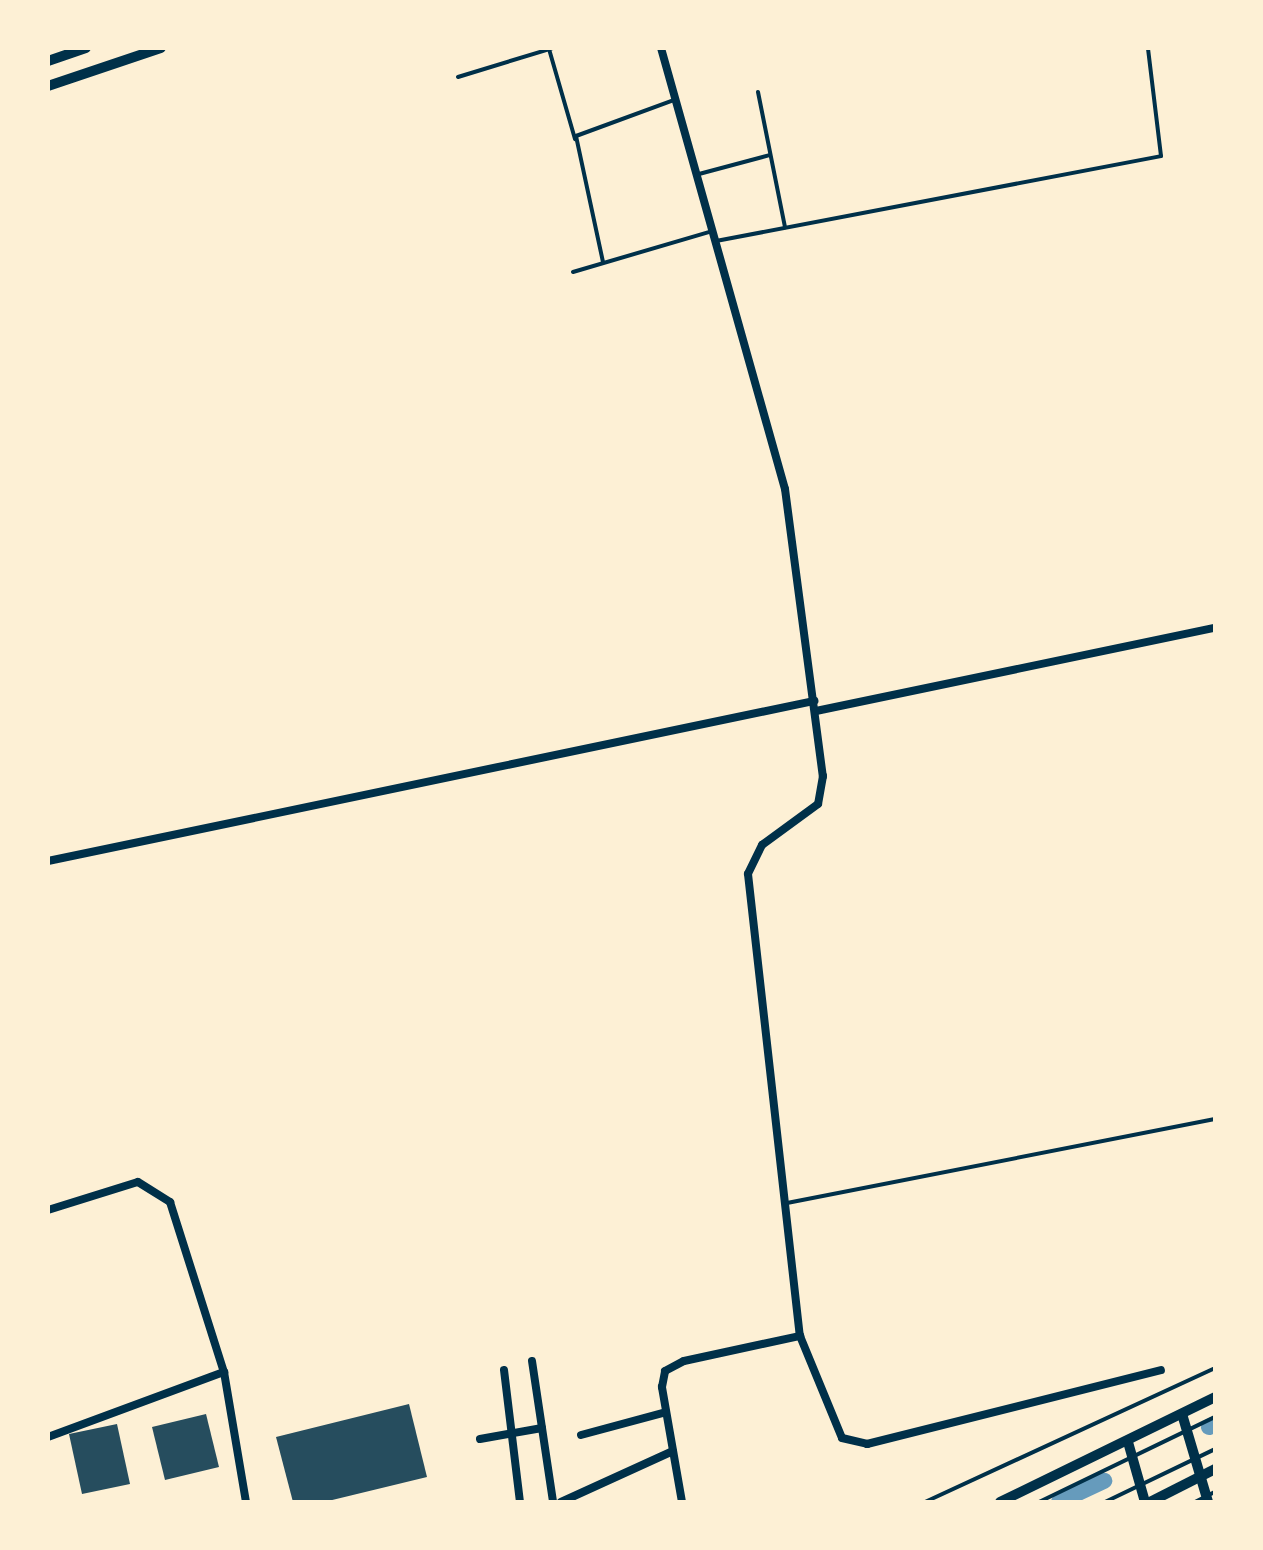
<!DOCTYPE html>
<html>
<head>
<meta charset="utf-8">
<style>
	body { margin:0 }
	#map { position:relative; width:1263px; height:1550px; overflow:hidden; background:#fdf0d5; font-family:Poppins,sans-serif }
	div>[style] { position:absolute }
	.canal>* { height:16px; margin:-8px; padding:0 8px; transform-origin:8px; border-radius:8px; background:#669bbc }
	.building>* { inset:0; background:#264d5e }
	.service>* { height:4px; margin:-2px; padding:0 2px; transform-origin:2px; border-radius:2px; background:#003049 }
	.minor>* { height:8px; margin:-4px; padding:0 4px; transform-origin:4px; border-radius:4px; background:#003049 }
	.tertiary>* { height:10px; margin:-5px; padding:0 5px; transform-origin:5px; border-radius:5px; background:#003049 }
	span { translate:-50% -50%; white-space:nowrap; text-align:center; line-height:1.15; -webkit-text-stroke:8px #fdf0d5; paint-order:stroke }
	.frame { position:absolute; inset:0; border:50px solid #fdf0d5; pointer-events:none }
</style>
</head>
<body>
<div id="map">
	<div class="canal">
		<i style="left:1209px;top:1427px;width:7px;rotate:-27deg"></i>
		<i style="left:1059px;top:1502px;width:50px;rotate:-25deg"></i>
	</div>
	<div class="building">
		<i style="clip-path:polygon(409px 1404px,427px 1477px,324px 1502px,293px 1502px,276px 1437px)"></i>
		<i style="clip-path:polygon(206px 1414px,219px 1467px,165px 1480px,152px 1427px)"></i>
		<i style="clip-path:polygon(117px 1424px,130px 1484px,82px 1494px,69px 1434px)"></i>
	</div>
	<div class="service">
		<i style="left:549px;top:49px;width:94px;rotate:73.9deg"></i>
		<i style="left:458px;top:77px;width:99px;rotate:-17deg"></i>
		<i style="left:758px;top:92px;width:138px;rotate:78.7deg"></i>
		<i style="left:699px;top:174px;width:73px;rotate:-15deg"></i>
		<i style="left:716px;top:241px;width:453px;rotate:-10.8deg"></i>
		<i style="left:1161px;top:156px;width:109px;rotate:-96.9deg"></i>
		<i style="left:603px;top:262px;width:129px;rotate:-102.1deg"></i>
		<i style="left:576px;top:136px;width:104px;rotate:-20.2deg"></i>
		<i style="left:573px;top:272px;width:145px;rotate:-16.4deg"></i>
		<i style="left:787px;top:1203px;width:436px;rotate:-11.1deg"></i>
		<i style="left:925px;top:1502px;width:319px;rotate:-24.8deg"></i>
		<i style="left:1039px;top:1502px;width:195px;rotate:-25.8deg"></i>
		<i style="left:1105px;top:1502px;width:122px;rotate:-25.7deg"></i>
		<i style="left:1195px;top:1502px;width:22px;rotate:-27deg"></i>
	</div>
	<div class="minor">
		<i style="left:661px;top:48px;width:458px;rotate:74.3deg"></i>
		<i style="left:785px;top:489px;width:290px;rotate:82.5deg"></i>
		<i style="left:823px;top:776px;width:28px;rotate:100deg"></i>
		<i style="left:818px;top:804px;width:69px;rotate:143.8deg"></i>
		<i style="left:762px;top:845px;width:32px;rotate:116deg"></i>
		<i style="left:748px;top:874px;width:465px;rotate:83.6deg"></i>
		<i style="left:816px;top:711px;width:408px;rotate:-11.8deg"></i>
		<i style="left:48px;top:861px;width:783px;rotate:-11.8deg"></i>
		<i style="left:48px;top:1210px;width:94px;rotate:-17.3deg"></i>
		<i style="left:138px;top:1182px;width:38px;rotate:32deg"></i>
		<i style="left:170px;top:1202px;width:178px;rotate:72.4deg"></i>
		<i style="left:224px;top:1372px;width:132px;rotate:80.4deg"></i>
		<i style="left:532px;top:1361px;width:143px;rotate:81.5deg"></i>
		<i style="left:504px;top:1370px;width:133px;rotate:83.1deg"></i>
		<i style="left:581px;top:1435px;width:88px;rotate:-15.1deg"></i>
		<i style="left:48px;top:1437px;width:188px;rotate:-20.3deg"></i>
		<i style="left:480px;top:1439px;width:63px;rotate:-10.1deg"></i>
		<i style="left:561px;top:1502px;width:123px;rotate:-24.5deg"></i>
		<i style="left:682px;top:1502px;width:117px;rotate:-99.9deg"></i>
		<i style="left:662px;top:1387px;width:16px;rotate:-79deg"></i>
		<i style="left:665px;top:1371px;width:21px;rotate:-28deg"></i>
		<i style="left:684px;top:1361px;width:119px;rotate:-12.2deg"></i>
		<i style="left:800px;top:1336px;width:110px;rotate:67.6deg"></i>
		<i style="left:842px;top:1438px;width:26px;rotate:13deg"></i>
		<i style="left:867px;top:1444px;width:303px;rotate:-14.1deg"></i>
	</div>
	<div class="tertiary">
		<i style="left:48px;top:61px;width:40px;rotate:-18.9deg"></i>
		<i style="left:48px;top:86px;width:119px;rotate:-18.6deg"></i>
		<i style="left:1182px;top:1414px;width:92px;rotate:73.5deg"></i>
		<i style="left:1128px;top:1442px;width:62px;rotate:74.2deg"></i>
		<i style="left:1000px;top:1502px;width:239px;rotate:-26deg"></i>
		<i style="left:1150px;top:1502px;width:73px;rotate:-26.9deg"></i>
	</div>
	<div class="frame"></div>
</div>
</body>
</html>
